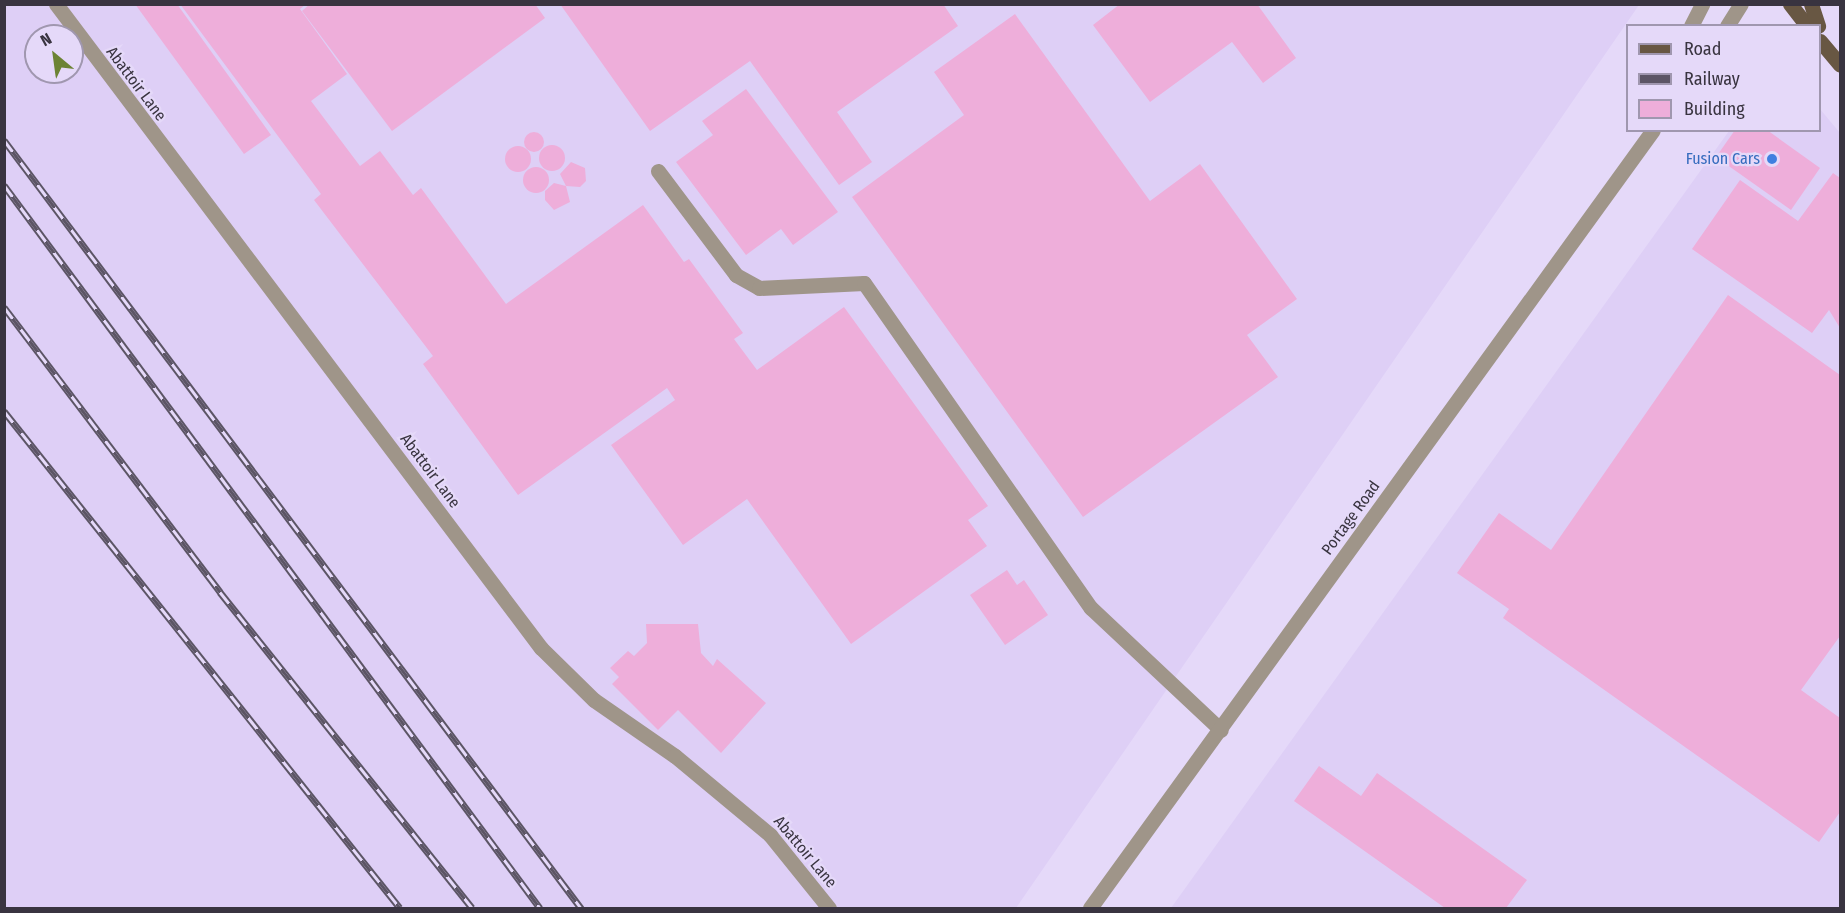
<!DOCTYPE html>
<html>
<head>
<meta charset="utf-8">
<style>
	body { margin:0 }
	#map { position:relative; width:1845px; height:913px; overflow:hidden; background:#e5d9f9; font-family:"Fira Sans Condensed",sans-serif }
	div>[style] { position:absolute }
	.built>* { inset:0; background:#decff6 }
	.building>* { inset:0; background:#eeaeda }
	.round { border-radius:50% }
	.minor>* { height:15px; margin:-7.5px; padding:0 7.5px; transform-origin:7.5px; border-radius:7.5px; background:#9f9589 }
	.major>* { height:15px; margin:-7.5px; padding:0 7.5px; transform-origin:7.5px; border-radius:7.5px; background:#685743 }
	.rail>* { height:7px; margin-top:-3.5px; transform-origin:0; background:repeating-linear-gradient(90deg,#e5d9f9 0 14px,#5c5565 0 28px); box-sizing:border-box; border-block:2px solid #5c5565 }
	.dots>* { width:16px; height:16px; translate:-50% -50%; box-sizing:border-box; border:3px solid #e5d9f9; border-radius:50% }
	span { translate:-50% -50%; white-space:nowrap; text-align:center; line-height:1.15; -webkit-text-stroke:4.5px #e5d9f9; paint-order:stroke }
	.street-label { font-size:16px; color:#393440 }
	.shop-label { font-size:16px; color:#366cbe }
	.right { translate:-100% -50%; text-align:right }
	.frame { position:absolute; inset:0; border:6px solid #393440; pointer-events:none }
	.legend { position:absolute; left:1626px; top:24px; width:195px; height:108px; box-sizing:border-box; background:#e5d9f9; border:2px solid #a097af; margin:0; padding:8px 10px; list-style:none; font-size:18px; color:#393440 }
	.legend li { display:flex; align-items:center; gap:12px; height:30px }
	.legend b { width:30px; border:2px solid #a097af }
	.north { position:absolute; left:24px; top:24px; width:60px; height:60px; box-sizing:border-box; background:#e5d9f9; border:2px solid #a097af; border-radius:50%; rotate:331deg; font-size:16px; font-weight:700; line-height:24px; text-align:center; color:#393440 }
	.north::after { content:''; display:block; margin:auto; width:21px; height:27px; background:#6c8334; clip-path:polygon(50% 0,100% 100%,50% 72%,0 100%) }
</style>
</head>
<body>
<div id="map">
	<div class="built">
		<i style="clip-path:polygon(evenodd,5px 5px,1639px 5px,1016px 908px,5px 908px,5px 5px,36px 36px,72px 36px,72px 72px,36px 72px,36px 36px)"></i>
		<i style="clip-path:polygon(1820px 109px,1840px 133px,1840px 908px,1171px 908px,1729px 131px,1820px 130px)"></i>
	</div>
	<div class="building">
		<i style="clip-path:polygon(135px 4px,177px 4px,271px 135px,244px 154px)"></i>
		<i style="clip-path:polygon(180px 4px,306px 4px,300px 9px,347px 74px,311px 101px,360px 166px,380px 151px,413px 195px,421px 188px,506px 304px,643px 205px,684px 262px,689px 259px,743px 333px,734px 339px,757px 370px,844px 307px,988px 506px,968px 520px,987px 546px,851px 644px,747px 499px,683px 545px,611px 445px,675px 400px,667px 388px,518px 495px,423px 364px,433px 356px,314px 200px,321px 194px)"></i>
		<i style="clip-path:polygon(310px 4px,535px 4px,545px 18px,392px 131px,302px 11px)"></i>
		<i style="clip-path:polygon(560px 4px,943px 4px,958px 26px,837px 112px,872px 162px,839px 185px,750px 61px,650px 131px)"></i>
		<i style="clip-path:polygon(1120px 4px,1257px 4px,1296px 58px,1263px 83px,1232px 42px,1150px 102px,1093px 25px)"></i>
		<i style="clip-path:polygon(1015px 14px,1150px 201px,1200px 164px,1297px 299px,1247px 335px,1278px 377px,1083px 517px,852px 197px,964px 115px,934px 72px)"></i>
		<i style="clip-path:polygon(746px 89px,838px 212px,793px 245px,781px 229px,746px 255px,676px 162px,713px 135px,702px 121px)"></i>
		<i style="clip-path:polygon(1735px 130px,1767px 130px,1820px 168px,1791px 210px,1716px 157px)"></i>
		<i class="round" style="left:524px;top:132px;width:20px;height:20px"></i>
		<i class="round" style="left:539px;top:145px;width:26px;height:26px"></i>
		<i class="round" style="left:505px;top:146px;width:26px;height:26px"></i>
		<i style="clip-path:polygon(571px 162px,585px 168px,586px 181px,580px 187px,566px 186px,570px 202px,554px 210px,545px 200px,545px 191px,554px 183px,566px 186px,560px 174px)"></i>
		<i class="round" style="left:523px;top:167px;width:26px;height:26px"></i>
		<i style="clip-path:polygon(1833px 173px,1840px 178px,1840px 328px,1829px 310px,1812px 333px,1692px 249px,1740px 180px,1798px 221px)"></i>
		<i style="clip-path:polygon(1728px 295px,1840px 375px,1840px 636px,1801px 690px,1840px 718px,1840px 812px,1819px 842px,1503px 618px,1509px 609px,1457px 573px,1499px 513px,1551px 550px)"></i>
		<i style="clip-path:polygon(1007px 570px,1017px 585px,1024px 580px,1048px 615px,1005px 645px,970px 595px)"></i>
		<i style="clip-path:polygon(646px 624px,698px 624px,701px 653px,713px 666px,717px 659px,766px 703px,721px 753px,678px 710px,658px 730px,612px 684px,619px 677px,610px 668px,628px 651px,634px 656px,647px 643px)"></i>
		<i style="clip-path:polygon(1319px 766px,1361px 796px,1377px 773px,1527px 880px,1506px 908px,1445px 908px,1294px 801px)"></i>
	</div>
	<div class="minor">
		<i style="left:56px;top:4px;width:806px;rotate:53.02deg"></i>
		<i style="left:541px;top:648px;width:74px;rotate:44.5deg"></i>
		<i style="left:594px;top:700px;width:98px;rotate:34.7deg"></i>
		<i style="left:675px;top:756px;width:124px;rotate:39.7deg"></i>
		<i style="left:770px;top:835px;width:94px;rotate:51.1deg"></i>
		<i style="left:1691px;top:26px;width:25px;rotate:-63deg"></i>
		<i style="left:1727px;top:26px;width:26px;rotate:-58deg"></i>
		<i style="left:658px;top:171px;width:130px;rotate:53.1deg"></i>
		<i style="left:736px;top:275px;width:26px;rotate:29deg"></i>
		<i style="left:759px;top:288px;width:105px;rotate:-2.7deg"></i>
		<i style="left:864px;top:283px;width:396px;rotate:55.1deg"></i>
		<i style="left:1091px;top:608px;width:178px;rotate:43.2deg"></i>
		<i style="left:1090px;top:908px;width:960px;rotate:-54.11deg"></i>
	</div>
	<div class="major">
		<i style="left:1790px;top:4px;width:28px;rotate:52deg"></i>
		<i style="left:1811px;top:4px;width:23px;rotate:72deg"></i>
		<i style="left:1820px;top:41px;width:31px;rotate:50deg"></i>
	</div>
	<div class="rail">
		<i style="left:4px;top:140px;width:961px;rotate:53.08deg"></i>
		<i style="left:4px;top:185px;width:900px;rotate:53.45deg"></i>
		<i style="left:4px;top:307px;width:358px;rotate:52.8deg"></i>
		<i style="left:220px;top:592px;width:404px;rotate:51.4deg"></i>
		<i style="left:4px;top:411px;width:635px;rotate:51.45deg"></i>
	</div>
	<div class="dots">
		<i style="left:1772px;top:159px;background:#3f7fe0"></i>
	</div>
	<div class="street-label">
		<span style="left:136px;top:84px;rotate:53deg">Abattoir Lane</span>
		<span style="left:430px;top:471px;rotate:53deg">Abattoir Lane</span>
		<span style="left:1351px;top:518px;rotate:-54deg">Portage Road</span>
		<span style="left:805px;top:852px;rotate:50deg">Abattoir Lane</span>
	</div>
	<div class="shop-label">
		<span class="right" style="left:1760px;top:159px">Fusion Cars</span>
	</div>
	<div class="frame"></div>
	<ul class="legend">
	<li><b style="height:8px;background:#685743"></b>Road</li>
	<li><b style="height:8px;background:#5c5565"></b>Railway</li>
	<li><b style="height:16px;background:#eeaeda"></b>Building</li>
	</ul>
	<div class="north">N</div>
</div>
</body>
</html>
